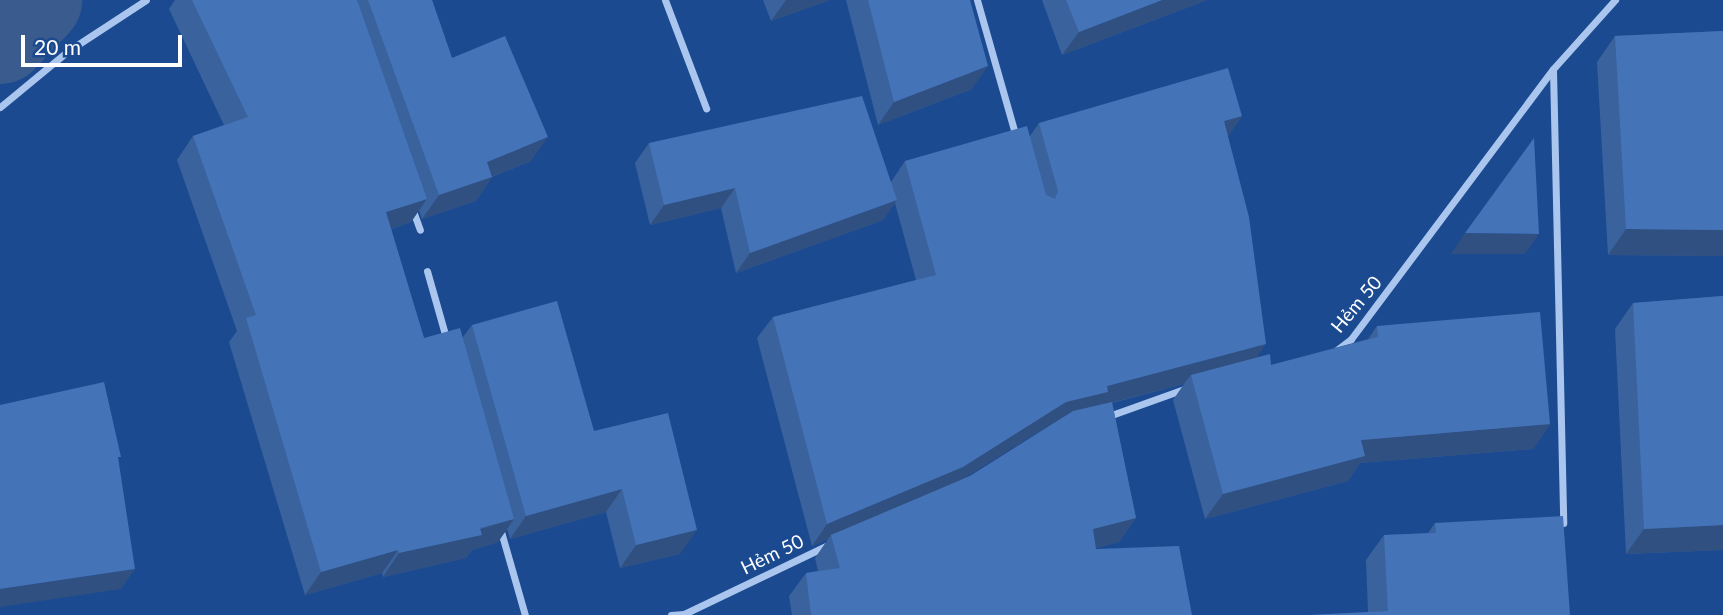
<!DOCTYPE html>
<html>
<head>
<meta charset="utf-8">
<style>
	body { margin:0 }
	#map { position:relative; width:1723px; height:615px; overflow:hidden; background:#1b4a90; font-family:Lato,sans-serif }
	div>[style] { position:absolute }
	.river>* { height:96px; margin:-48px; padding:0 48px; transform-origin:48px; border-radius:48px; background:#3a5b8e }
	.street>* { height:7px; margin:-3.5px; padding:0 3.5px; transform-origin:3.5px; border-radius:3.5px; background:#aac6ee }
	.wall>* { inset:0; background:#3a639e }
	.shaded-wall>* { inset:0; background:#305081 }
	.building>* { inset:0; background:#4473b8 }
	span { translate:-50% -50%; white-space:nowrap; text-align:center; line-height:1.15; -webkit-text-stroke:7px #1b4a90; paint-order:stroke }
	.street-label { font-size:19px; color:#fff }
	.scale { position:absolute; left:21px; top:35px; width:161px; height:32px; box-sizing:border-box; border:4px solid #fff; border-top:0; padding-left:9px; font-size:21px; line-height:24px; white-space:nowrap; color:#fff; -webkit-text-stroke:5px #1b4a90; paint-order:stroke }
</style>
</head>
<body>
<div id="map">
	<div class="river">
		<i style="left:0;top:36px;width:50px;rotate:-46.6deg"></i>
	</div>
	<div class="street">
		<i style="left:665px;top:0;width:116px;rotate:69.2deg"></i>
		<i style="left:977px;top:0;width:142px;rotate:74.1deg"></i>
		<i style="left:1553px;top:70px;width:453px;rotate:88.7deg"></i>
		<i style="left:0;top:107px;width:88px;rotate:-39.5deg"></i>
		<i style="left:68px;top:51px;width:93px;rotate:-33.2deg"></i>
		<i style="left:412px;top:208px;width:23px;rotate:70deg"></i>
		<i style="left:427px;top:271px;width:73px;rotate:74.1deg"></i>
		<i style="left:1334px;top:352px;width:21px;rotate:-37deg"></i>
		<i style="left:1351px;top:339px;width:337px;rotate:-53.2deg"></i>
		<i style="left:1553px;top:69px;width:93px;rotate:-48.1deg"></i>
		<i style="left:1106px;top:417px;width:86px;rotate:-19.7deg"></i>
		<i style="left:500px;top:528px;width:91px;rotate:74deg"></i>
		<i style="left:671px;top:615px;width:13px;rotate:-4deg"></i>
		<i style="left:684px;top:614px;width:162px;rotate:-25.6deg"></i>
	</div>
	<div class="wall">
		<i style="clip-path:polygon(175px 0,432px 0,452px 58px,531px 161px,492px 177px,476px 201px,422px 219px,419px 210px,411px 222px,391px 229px,424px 338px,463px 337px,472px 325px,594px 431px,680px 554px,620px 568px,606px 512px,510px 539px,507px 529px,498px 542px,472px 550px,466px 558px,383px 577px,382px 573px,305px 595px,229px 342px,237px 331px,177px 160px,193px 136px,224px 125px,169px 9px)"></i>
		<i style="clip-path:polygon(763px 0,830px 0,771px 21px)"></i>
		<i style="clip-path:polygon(846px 0,970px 0,972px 89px,878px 125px)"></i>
		<i style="clip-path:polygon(1042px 0,1207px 0,1062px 55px)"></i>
		<i style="clip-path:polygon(1723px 31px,1723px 256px,1608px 255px,1597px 62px,1615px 36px)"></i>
		<i style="clip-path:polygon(evenodd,1242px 116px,1228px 136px,1257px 357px,1271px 365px,1368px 339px,1377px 326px,1550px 424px,1533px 449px,1360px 463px,1348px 481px,1205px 519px,1173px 400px,1184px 384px,1112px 403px,1136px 518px,1119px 542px,1096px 548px,1096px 549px,1192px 615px,792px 615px,789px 596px,806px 573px,818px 571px,815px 558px,828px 539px,812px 546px,757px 338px,773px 317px,916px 280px,895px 203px,883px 220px,736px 273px,721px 208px,650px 225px,635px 163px,649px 143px,891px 182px,905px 161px,1030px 136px,1039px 123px,1242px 116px,1054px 423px,970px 476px,964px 478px,1051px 424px,1054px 423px)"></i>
		<i style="clip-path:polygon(1723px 296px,1723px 550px,1626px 554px,1615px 329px,1633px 303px)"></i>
		<i style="clip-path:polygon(1435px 523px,1570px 615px,1368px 612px,1366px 560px,1384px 535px,1428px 533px)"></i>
	</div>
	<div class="shaded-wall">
		<i style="clip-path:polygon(786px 0,830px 0,771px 21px)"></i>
		<i style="clip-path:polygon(1162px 0,1207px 0,1062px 55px,1079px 32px)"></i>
		<i style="clip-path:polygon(988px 66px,972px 89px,878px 125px,894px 102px)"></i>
		<i style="clip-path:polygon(1242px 116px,1227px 138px,1224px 121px)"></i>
		<i style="clip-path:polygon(548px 137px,531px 161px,481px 181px,492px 177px,476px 201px,422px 219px,439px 195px,487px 162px)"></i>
		<i style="clip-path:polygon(735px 188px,721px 208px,650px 225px,664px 205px)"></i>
		<i style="clip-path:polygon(427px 199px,411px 222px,370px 236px,386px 212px)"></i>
		<i style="clip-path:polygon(897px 200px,883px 220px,736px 273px,750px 253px)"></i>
		<i style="clip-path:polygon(1626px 229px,1723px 230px,1723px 256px,1608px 255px)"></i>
		<i style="clip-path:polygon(1465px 233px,1539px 234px,1525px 254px,1451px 254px)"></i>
		<i style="clip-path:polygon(1266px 344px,1251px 366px,1191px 375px,1184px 384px,1098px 406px,1093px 414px,1051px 424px,947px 489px,831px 535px,828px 539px,812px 546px,827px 524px,1066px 402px,1107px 386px)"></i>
		<i style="clip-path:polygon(1550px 424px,1533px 449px,1360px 463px,1348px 481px,1205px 519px,1223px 494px,1361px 440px)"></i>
		<i style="clip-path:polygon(622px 489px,606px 512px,510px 539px,526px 516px)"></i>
		<i style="clip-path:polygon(1136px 518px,1119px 542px,1077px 553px,1093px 529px)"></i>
		<i style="clip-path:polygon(514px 519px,498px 542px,472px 550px,466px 558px,383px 577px,399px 553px)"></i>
		<i style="clip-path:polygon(1723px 525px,1723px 550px,1626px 554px,1644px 529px)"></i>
		<i style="clip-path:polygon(697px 530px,680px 554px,620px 568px,636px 545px)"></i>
		<i style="clip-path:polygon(398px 550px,382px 573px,305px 595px,321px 572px)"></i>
		<i style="clip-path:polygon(135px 569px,121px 589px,0 607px,0 589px)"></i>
	</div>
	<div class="building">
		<i style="clip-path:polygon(192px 0,357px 0,427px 199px,386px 212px,424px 338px,460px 328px,514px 519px,480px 528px,482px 535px,399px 553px,398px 550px,321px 572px,246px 318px,256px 315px,193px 136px,248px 117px)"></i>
		<i style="clip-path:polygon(368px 0,432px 0,452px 58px,505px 36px,548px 137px,487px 162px,492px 177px,439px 195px)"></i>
		<i style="clip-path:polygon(868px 0,970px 0,988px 66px,894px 102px)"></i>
		<i style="clip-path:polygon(1066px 0,1162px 0,1079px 32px)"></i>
		<i style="clip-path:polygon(1723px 31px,1723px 230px,1626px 229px,1615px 36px)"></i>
		<i style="clip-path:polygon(1228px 68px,1242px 116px,1224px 121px,1249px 217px,1266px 344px,1107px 386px,1108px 392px,1066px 402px,963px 467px,827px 524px,773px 317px,936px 275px,905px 161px,1027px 126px,1046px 195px,1055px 199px,1058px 191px,1039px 123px)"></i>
		<i style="clip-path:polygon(862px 96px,897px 200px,750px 253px,735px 188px,664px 205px,649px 143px)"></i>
		<i style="clip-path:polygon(1534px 138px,1539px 234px,1465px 233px)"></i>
		<i style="clip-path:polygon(1723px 296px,1723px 525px,1644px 529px,1633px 303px)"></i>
		<i style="clip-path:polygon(557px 301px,594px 431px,668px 413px,697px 530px,636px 545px,622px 489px,526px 516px,472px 325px)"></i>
		<i style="clip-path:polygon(1540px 312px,1550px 424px,1361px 440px,1365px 456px,1223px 494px,1191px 375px,1270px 354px,1271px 365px,1378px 337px,1377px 326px)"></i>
		<i style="clip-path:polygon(104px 382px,121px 457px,118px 457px,135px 569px,0 589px,0 405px)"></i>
		<i style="clip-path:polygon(1112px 402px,1136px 518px,1093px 529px,1096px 549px,1179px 546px,1192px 615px,811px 615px,806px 573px,840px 568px,831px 535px,970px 476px,1073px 411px)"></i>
		<i style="clip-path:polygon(1563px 516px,1570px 615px,1308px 615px,1388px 611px,1384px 535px,1436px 533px,1435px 523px)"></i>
	</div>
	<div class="street-label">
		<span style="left:1356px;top:304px;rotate:-50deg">Hẻm 50</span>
		<span style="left:772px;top:554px;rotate:-26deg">Hẻm 50</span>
	</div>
	<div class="scale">20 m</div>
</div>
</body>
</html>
